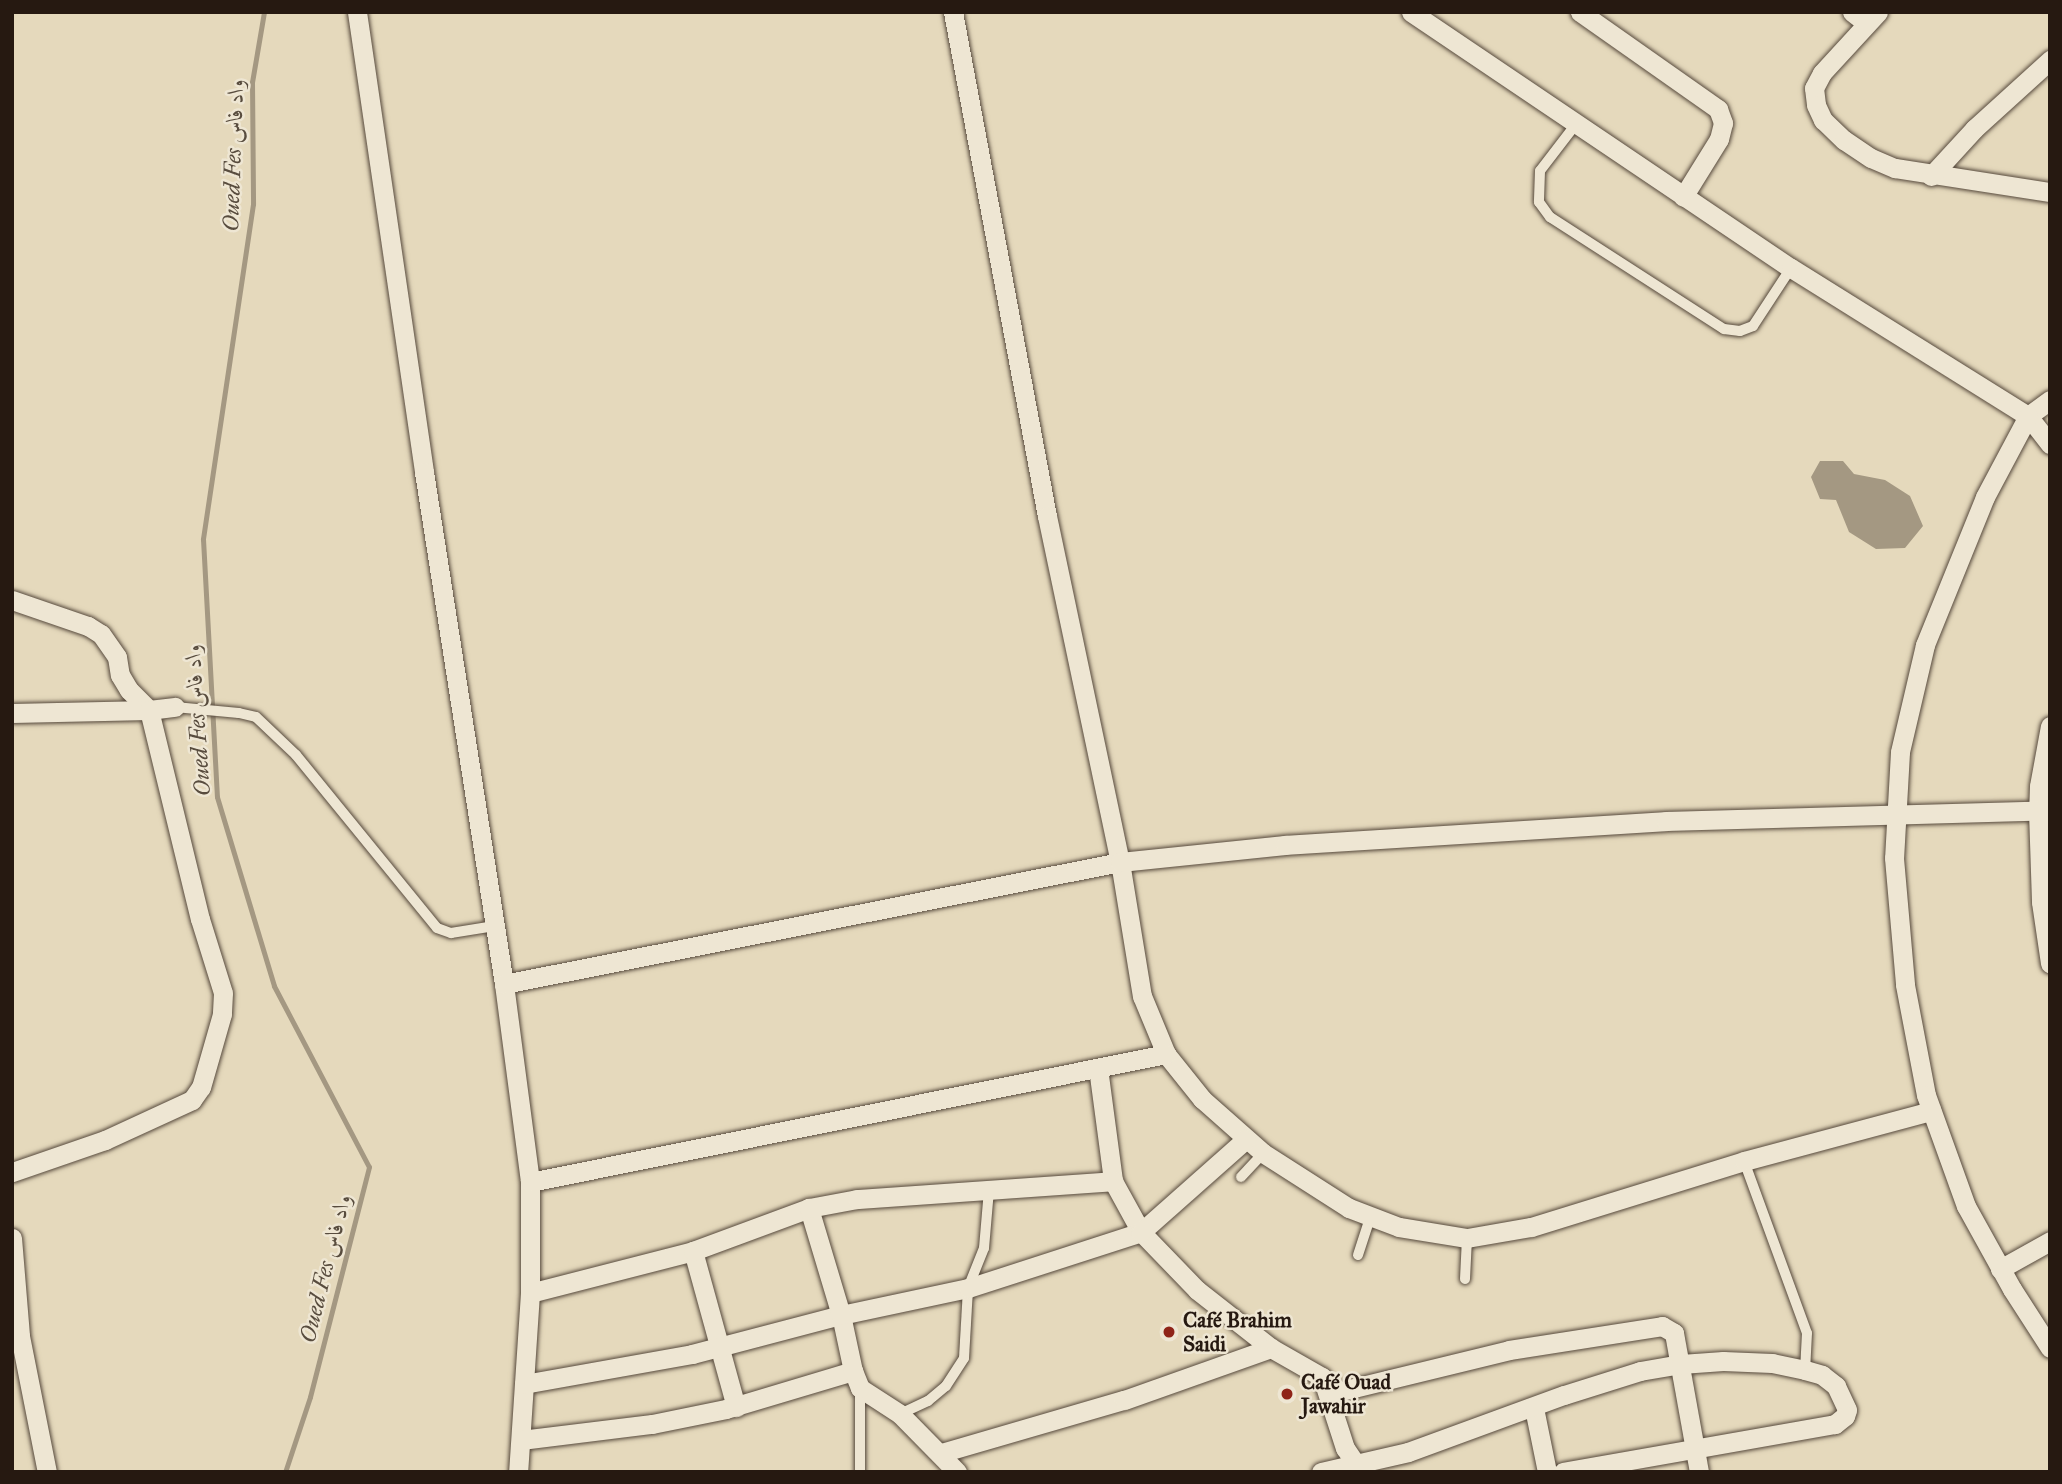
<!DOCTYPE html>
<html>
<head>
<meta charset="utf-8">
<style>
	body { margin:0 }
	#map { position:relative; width:2062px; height:1484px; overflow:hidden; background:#e5d9bc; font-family:"IM FELL Great Primer",Amiri,serif }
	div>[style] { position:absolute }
	.water>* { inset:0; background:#a49882 }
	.stream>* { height:5px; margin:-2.5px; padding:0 2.5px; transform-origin:2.5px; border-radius:2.5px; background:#a49882 }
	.roads { filter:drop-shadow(0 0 2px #56493c) drop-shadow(0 0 2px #56493c) }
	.lane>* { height:10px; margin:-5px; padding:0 5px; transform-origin:5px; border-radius:5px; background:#eee6d3 }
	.street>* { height:19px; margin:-9.5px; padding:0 9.5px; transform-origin:9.5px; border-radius:9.5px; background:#eee6d3 }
	.dots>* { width:19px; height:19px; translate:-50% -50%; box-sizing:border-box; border:4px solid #eee6d3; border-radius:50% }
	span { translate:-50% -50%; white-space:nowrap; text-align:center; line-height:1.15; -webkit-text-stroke:5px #eee6d3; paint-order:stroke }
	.poi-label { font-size:21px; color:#261911; font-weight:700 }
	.left { translate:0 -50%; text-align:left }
	.water-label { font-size:23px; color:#584c3e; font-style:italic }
	.frame { position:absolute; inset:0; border:14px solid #261911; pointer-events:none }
</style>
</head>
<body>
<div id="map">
	<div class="water">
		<i style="clip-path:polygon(1820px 461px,1843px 461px,1854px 474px,1885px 480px,1910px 496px,1923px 526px,1905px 548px,1876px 549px,1849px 532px,1836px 500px,1820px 499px,1811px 477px)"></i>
	</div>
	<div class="stream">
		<i style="left:264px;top:12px;width:71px;rotate:99.7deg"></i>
		<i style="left:252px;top:82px;width:122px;rotate:89.5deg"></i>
		<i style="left:253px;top:204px;width:339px;rotate:98.5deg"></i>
		<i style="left:203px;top:539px;width:258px;rotate:86.9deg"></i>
		<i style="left:217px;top:797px;width:197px;rotate:73.2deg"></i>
		<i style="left:274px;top:986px;width:204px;rotate:62.3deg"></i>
		<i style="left:369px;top:1167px;width:237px;rotate:104.4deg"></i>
		<i style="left:310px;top:1397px;width:79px;rotate:108.4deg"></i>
	</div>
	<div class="roads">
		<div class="lane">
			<i style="left:1576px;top:124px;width:59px;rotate:127.5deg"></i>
			<i style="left:1540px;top:171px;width:31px;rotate:92deg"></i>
			<i style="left:1539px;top:202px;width:19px;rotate:54deg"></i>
			<i style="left:1550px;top:217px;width:207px;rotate:32.8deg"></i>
			<i style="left:1724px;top:329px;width:16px;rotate:7deg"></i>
			<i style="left:1740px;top:331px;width:14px;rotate:-21deg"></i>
			<i style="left:1753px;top:326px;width:69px;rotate:-56.8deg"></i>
			<i style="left:175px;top:707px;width:64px;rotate:5.4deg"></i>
			<i style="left:239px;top:713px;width:17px;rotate:13deg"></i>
			<i style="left:256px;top:717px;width:55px;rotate:43.5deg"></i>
			<i style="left:296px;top:755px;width:223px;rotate:50.8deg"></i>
			<i style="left:437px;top:928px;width:15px;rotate:20deg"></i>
			<i style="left:451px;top:933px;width:44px;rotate:-9.2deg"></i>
			<i style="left:1744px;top:1161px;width:183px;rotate:69.9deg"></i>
			<i style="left:1807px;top:1333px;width:37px;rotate:93deg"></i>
			<i style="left:1241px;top:1177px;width:33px;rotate:-47deg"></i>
			<i style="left:1358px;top:1255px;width:39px;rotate:-72deg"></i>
			<i style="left:1465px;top:1279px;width:41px;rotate:-87.2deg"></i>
			<i style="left:900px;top:1414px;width:31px;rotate:-25deg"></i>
			<i style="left:928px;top:1401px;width:23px;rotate:-40deg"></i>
			<i style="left:946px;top:1386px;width:33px;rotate:-57deg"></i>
			<i style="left:964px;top:1358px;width:70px;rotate:-86.7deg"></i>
			<i style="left:968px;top:1288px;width:43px;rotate:-68.2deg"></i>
			<i style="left:984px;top:1248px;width:58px;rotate:-85.1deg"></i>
			<i style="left:860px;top:1472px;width:84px;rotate:-90deg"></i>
		</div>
		<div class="street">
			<i style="left:357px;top:12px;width:465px;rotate:81.7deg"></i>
			<i style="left:424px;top:472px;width:518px;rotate:81.12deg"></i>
			<i style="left:504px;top:984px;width:200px;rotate:82.5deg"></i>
			<i style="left:530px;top:1182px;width:111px;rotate:90deg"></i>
			<i style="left:530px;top:1293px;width:179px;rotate:93.8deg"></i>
			<i style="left:953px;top:12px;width:513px;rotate:79.44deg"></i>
			<i style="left:1047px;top:516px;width:354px;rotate:78.1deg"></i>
			<i style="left:1120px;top:862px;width:136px;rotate:80.7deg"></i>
			<i style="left:1142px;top:996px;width:63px;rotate:67.5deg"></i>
			<i style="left:1166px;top:1054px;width:58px;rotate:51.3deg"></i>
			<i style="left:1202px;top:1099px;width:81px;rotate:41.5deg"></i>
			<i style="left:1263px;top:1153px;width:102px;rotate:32.6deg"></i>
			<i style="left:1349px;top:1208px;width:53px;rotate:20.8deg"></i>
			<i style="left:1399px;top:1227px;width:69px;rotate:9.2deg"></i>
			<i style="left:1467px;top:1238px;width:65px;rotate:-9.8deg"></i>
			<i style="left:1531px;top:1227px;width:223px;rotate:-17.2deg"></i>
			<i style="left:1744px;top:1161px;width:194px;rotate:-15deg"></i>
			<i style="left:1411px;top:12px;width:458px;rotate:34deg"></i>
			<i style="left:1791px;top:268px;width:279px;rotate:32deg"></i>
			<i style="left:2028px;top:416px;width:36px;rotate:52deg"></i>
			<i style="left:1580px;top:12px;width:169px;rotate:35.1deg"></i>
			<i style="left:1718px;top:109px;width:15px;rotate:70deg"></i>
			<i style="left:1723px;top:123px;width:16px;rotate:104deg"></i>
			<i style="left:1719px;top:139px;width:68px;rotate:121.8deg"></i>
			<i style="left:1852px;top:12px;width:18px;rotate:38deg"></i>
			<i style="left:1878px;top:12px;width:83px;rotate:132.6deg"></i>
			<i style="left:1822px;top:73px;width:17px;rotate:118deg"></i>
			<i style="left:1814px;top:88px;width:17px;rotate:83deg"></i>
			<i style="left:1816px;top:105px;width:17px;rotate:65deg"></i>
			<i style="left:1823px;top:120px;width:29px;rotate:44deg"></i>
			<i style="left:1844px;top:140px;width:32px;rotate:34deg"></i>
			<i style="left:1871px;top:158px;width:26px;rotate:23deg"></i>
			<i style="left:1895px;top:168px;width:157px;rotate:8.8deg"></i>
			<i style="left:1931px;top:176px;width:64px;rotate:-47.5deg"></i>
			<i style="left:1974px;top:129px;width:103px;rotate:-42.2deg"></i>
			<i style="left:2050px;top:400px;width:27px;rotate:144deg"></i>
			<i style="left:2028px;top:416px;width:92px;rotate:118deg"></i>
			<i style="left:1985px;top:497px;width:160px;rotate:112.1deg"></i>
			<i style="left:1925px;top:645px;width:110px;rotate:103.2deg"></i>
			<i style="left:1900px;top:752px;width:106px;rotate:93.2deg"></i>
			<i style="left:1894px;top:858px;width:127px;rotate:85deg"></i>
			<i style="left:1905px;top:985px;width:112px;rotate:79.2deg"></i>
			<i style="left:1926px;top:1095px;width:118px;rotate:70.2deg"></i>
			<i style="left:1966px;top:1206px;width:95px;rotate:61deg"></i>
			<i style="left:2012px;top:1289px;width:70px;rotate:57.2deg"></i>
			<i style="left:12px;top:600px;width:80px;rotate:18.9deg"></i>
			<i style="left:88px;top:626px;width:15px;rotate:32deg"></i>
			<i style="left:101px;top:634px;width:28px;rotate:55deg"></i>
			<i style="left:117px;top:657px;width:18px;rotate:81deg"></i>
			<i style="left:120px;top:675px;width:17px;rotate:59deg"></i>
			<i style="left:129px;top:690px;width:28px;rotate:45deg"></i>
			<i style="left:149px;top:710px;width:26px;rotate:-7deg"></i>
			<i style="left:12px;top:713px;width:137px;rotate:-1.3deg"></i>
			<i style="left:149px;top:710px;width:215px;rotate:76.3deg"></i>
			<i style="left:200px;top:919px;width:77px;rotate:72.7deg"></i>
			<i style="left:223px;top:993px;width:21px;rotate:93deg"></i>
			<i style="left:222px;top:1014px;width:76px;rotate:106deg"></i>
			<i style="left:201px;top:1087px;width:16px;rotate:125deg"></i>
			<i style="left:192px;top:1100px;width:96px;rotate:155.3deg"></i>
			<i style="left:105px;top:1140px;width:98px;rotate:161deg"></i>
			<i style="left:2050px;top:726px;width:61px;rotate:100.4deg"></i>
			<i style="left:2039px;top:786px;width:25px;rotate:92deg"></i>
			<i style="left:2038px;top:811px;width:91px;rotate:88.1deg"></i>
			<i style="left:2041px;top:902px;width:62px;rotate:81.6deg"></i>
			<i style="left:504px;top:984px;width:628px;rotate:-11.2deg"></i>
			<i style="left:1120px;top:862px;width:166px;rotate:-5.9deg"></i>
			<i style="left:1285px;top:845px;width:382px;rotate:-3.6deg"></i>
			<i style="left:1666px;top:821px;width:384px;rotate:-1.6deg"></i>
			<i style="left:1098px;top:1068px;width:114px;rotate:82.4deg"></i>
			<i style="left:1113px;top:1181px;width:58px;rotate:61.2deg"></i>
			<i style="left:1141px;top:1232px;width:81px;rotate:46deg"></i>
			<i style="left:1197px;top:1290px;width:94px;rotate:38.1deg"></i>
			<i style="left:1271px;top:1348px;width:59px;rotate:29.6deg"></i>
			<i style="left:1322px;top:1377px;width:75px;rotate:72.1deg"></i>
			<i style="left:1345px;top:1448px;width:29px;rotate:56deg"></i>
			<i style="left:530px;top:1182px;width:649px;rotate:-11.38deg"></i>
			<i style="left:12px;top:1238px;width:98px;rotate:85.3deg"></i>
			<i style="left:20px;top:1336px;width:139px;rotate:78.8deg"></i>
			<i style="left:693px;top:1251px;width:162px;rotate:74.6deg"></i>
			<i style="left:2000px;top:1269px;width:57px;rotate:-29.2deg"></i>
			<i style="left:530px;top:1293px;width:168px;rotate:-14.4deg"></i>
			<i style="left:693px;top:1251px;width:124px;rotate:-20.3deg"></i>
			<i style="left:524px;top:1384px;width:171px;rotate:-10.1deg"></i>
			<i style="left:692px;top:1354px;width:154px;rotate:-14.7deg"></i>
			<i style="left:841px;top:1315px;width:130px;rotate:-12deg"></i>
			<i style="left:968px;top:1288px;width:182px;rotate:-17.9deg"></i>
			<i style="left:1141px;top:1232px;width:140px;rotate:-41.5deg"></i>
			<i style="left:1329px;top:1394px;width:185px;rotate:-13.7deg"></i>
			<i style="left:1509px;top:1350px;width:155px;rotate:-8.9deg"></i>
			<i style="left:1662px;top:1326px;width:14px;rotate:30deg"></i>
			<i style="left:1674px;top:1333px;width:141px;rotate:79.8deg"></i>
			<i style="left:1534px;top:1408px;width:65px;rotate:78.5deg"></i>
			<i style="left:521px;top:1440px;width:132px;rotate:-7deg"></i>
			<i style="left:652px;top:1424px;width:76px;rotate:-11.5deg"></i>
			<i style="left:726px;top:1409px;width:133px;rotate:-16.7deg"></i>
			<i style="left:941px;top:1453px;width:191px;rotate:-16.2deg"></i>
			<i style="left:1124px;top:1400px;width:156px;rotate:-19.5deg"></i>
			<i style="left:957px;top:1472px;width:81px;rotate:-134.5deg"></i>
			<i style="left:900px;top:1414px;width:48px;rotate:-147deg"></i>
			<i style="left:860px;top:1388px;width:18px;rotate:-112deg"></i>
			<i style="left:853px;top:1371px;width:57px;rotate:-102.1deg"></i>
			<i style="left:841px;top:1315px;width:112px;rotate:-106.7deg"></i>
			<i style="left:809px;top:1208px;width:49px;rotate:-10.6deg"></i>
			<i style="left:857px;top:1199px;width:257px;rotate:-4deg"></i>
			<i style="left:1321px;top:1472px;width:89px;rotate:-12.9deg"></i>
			<i style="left:1408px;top:1452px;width:166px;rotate:-20.1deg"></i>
			<i style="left:1564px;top:1395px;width:80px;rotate:-17.5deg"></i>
			<i style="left:1640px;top:1371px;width:42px;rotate:-9.7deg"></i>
			<i style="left:1681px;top:1364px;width:42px;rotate:-4.1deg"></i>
			<i style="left:1723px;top:1361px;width:49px;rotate:2.3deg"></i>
			<i style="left:1772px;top:1363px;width:34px;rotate:12deg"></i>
			<i style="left:1805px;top:1370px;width:18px;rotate:16deg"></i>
			<i style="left:1822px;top:1375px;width:18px;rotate:38deg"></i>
			<i style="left:1836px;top:1386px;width:26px;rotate:65deg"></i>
			<i style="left:1847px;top:1410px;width:6px;rotate:108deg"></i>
			<i style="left:1845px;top:1416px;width:13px;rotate:141deg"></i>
			<i style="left:1835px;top:1424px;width:276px;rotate:170deg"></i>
		</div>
	</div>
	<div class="dots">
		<i style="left:1169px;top:1332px;background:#8f2418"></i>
		<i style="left:1287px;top:1394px;background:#8f2418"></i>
	</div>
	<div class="poi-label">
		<span class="left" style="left:1183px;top:1332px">Café Brahim<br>Saidi</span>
		<span class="left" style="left:1301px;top:1394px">Café Ouad<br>Jawahir</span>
	</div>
	<div class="water-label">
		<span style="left:233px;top:155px;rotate:-88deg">Oued Fes واد فاس</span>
		<span style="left:197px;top:720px;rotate:-94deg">Oued Fes واد فاس</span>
		<span style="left:325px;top:1268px;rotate:-76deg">Oued Fes واد فاس</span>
	</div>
	<div class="frame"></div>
</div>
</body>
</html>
